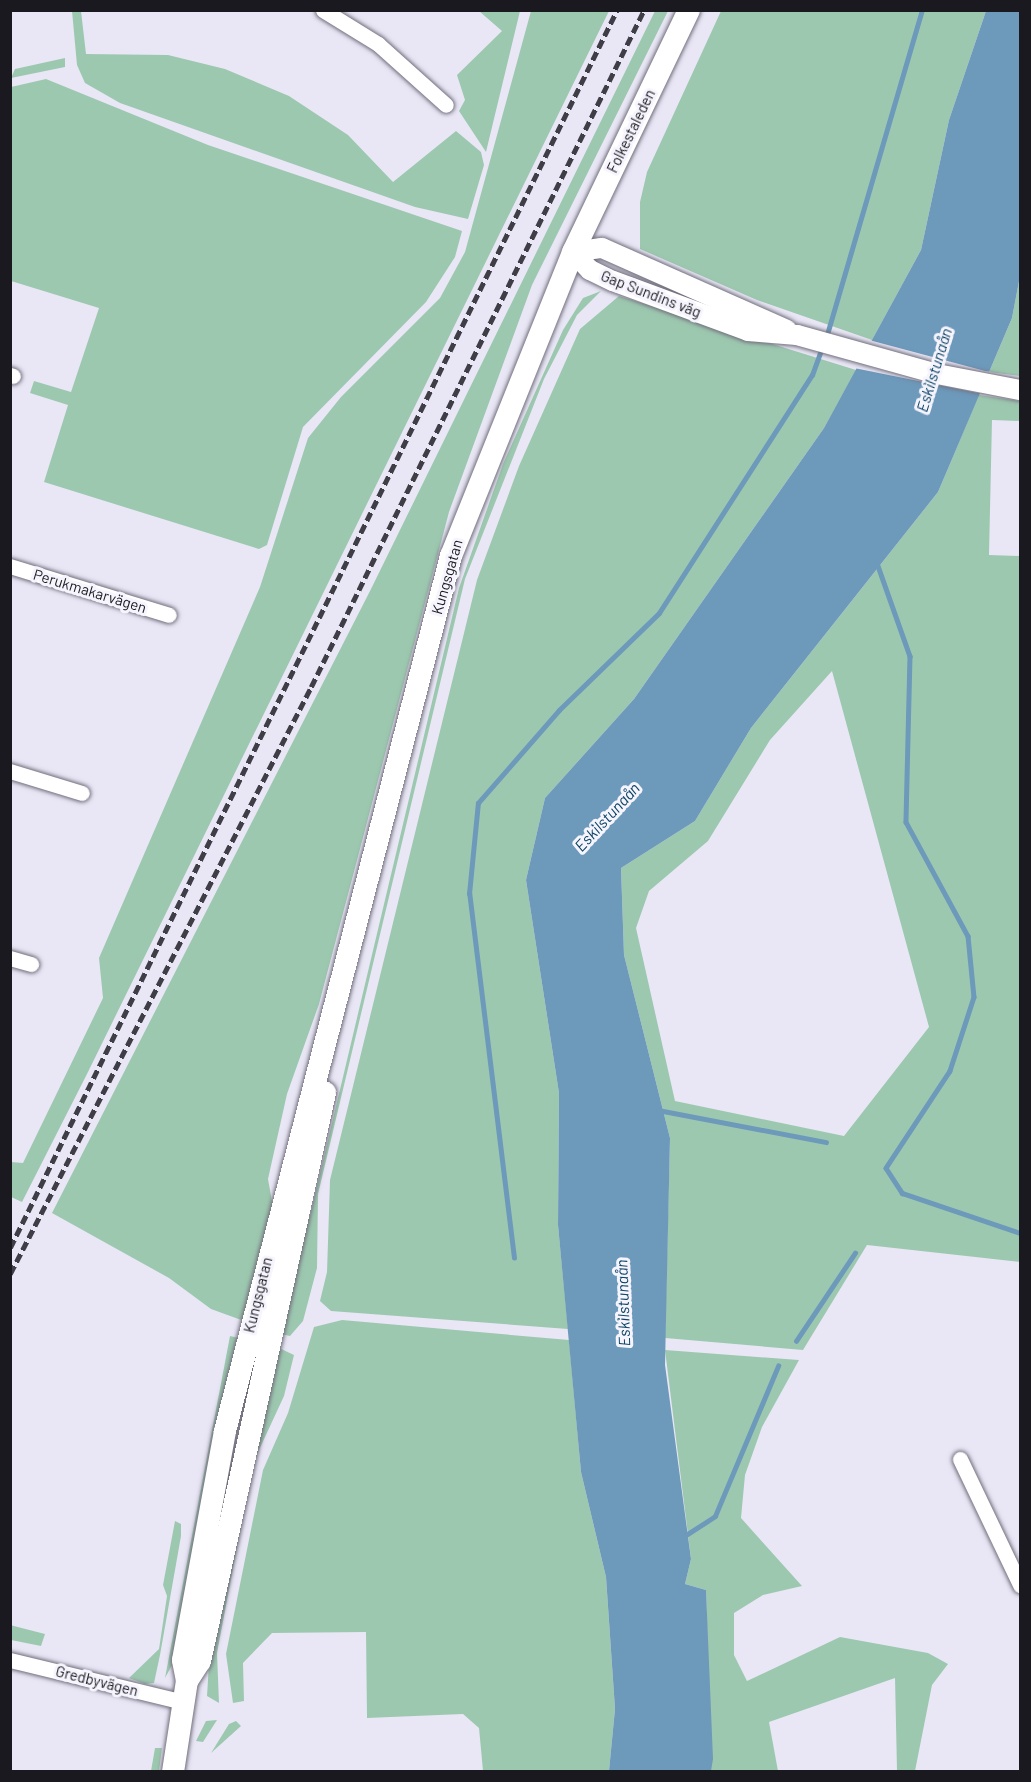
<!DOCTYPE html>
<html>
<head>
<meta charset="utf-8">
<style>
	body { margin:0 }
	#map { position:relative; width:1031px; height:1782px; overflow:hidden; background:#e9e7f6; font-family:Barlow,sans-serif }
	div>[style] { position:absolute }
	.green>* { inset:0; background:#9dc8b0 }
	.water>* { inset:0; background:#6d99bb }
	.pier>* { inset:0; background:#e9e7f6 }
	.stream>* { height:4.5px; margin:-2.25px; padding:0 2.25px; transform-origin:2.25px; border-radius:2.25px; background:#6d99bb }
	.roads { filter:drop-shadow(0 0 2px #716e7c) drop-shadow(0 0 2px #716e7c) }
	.minor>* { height:15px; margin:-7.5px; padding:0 7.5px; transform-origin:7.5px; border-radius:7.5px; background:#fff }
	.tertiary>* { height:20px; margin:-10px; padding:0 10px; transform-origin:10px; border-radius:10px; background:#fff }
	.secondary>* { height:22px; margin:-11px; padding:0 11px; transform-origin:11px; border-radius:11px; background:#fff }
	.rail>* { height:4.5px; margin-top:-2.25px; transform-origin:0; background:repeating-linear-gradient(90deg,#3f3e46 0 9px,transparent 0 13.5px) }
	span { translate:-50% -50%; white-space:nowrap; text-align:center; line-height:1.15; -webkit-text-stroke:6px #f6f5fe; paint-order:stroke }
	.street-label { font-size:15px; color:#1a191f }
	.water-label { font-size:16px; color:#0d4466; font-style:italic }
	.frame { position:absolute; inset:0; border:12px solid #1a191f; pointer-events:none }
</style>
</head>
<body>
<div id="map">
	<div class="green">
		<i style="clip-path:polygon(72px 11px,81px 11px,86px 54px,168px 55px,225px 69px,289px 96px,348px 135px,393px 182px,456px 131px,481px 152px,484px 165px,468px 219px,415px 207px,120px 103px,85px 83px,77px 65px)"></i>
		<i style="clip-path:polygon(479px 11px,520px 11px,486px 152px,459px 111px,465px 100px,457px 75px,502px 31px)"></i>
		<i style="clip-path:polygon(531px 11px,609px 11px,87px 1074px,22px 1202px,11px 1197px,11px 1162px,23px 1163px,103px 998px,99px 958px,260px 587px,308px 438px,341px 397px,440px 298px,465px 252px)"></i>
		<i style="clip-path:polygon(655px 11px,668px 11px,532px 285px,449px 512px,319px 1004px,287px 1094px,268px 1179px,273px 1207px,244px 1321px,211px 1309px,169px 1278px,52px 1213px,370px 591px)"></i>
		<i style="clip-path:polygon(721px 11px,986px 11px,949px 120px,921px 250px,872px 340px,757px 300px,640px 249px,640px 202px,647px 172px)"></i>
		<i style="clip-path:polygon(65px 58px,65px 67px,11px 78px,15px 69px)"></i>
		<i style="clip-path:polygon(46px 79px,208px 145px,462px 231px,455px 257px,426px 302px,303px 427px,267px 545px,259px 549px,44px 482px,68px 405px,30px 393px,34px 381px,71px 392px,99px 308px,11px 281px,11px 87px)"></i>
		<i style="clip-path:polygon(1020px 276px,1020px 376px,989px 372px,1012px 318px)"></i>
		<i style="clip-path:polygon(601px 291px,577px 315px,544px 379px,465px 579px,318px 1194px,317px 1268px,303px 1321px,290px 1336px,281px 1334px,302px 1228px,310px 1216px,459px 588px,503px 464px,563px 330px,583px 298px)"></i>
		<i style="clip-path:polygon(619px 296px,856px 370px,824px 428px,634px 699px,545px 798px,526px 880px,559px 1093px,558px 1225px,568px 1329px,331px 1311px,320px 1301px,327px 1272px,330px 1180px,477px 580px,519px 466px,580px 329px)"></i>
		<i style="clip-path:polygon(evenodd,979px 395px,1020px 401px,1020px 421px,992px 420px,989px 555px,1020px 556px,1020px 1262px,867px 1245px,803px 1350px,665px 1338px,670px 1138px,624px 955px,621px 868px,695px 821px,751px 728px,938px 492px,979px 395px,832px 671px,929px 1027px,844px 1136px,675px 1101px,636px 928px,649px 891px,708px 841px,770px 740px,832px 671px)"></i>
		<i style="clip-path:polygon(342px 1320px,569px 1340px,581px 1472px,606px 1577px,615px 1709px,609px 1771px,483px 1771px,479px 1728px,463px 1714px,367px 1718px,366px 1632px,272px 1633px,243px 1663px,244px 1701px,233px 1703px,226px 1654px,263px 1470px,288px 1413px,314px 1327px)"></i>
		<i style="clip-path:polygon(230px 1336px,239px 1338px,177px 1656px,165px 1678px)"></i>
		<i style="clip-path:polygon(275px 1346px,294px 1355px,284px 1396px,253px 1463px,217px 1653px,219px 1703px,207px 1696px,209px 1663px)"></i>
		<i style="clip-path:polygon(665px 1350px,799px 1360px,762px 1427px,745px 1475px,741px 1518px,802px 1586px,763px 1595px,734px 1613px,734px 1655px,747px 1681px,840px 1637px,928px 1653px,948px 1664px,932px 1685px,915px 1771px,897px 1771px,895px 1678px,769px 1722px,778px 1771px,711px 1771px,706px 1590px,685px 1584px,691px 1559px)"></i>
		<i style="clip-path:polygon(175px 1521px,181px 1524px,181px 1536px,160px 1655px,154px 1683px,145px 1684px,129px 1678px,159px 1649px,167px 1596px,163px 1585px)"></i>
		<i style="clip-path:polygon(10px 1625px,45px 1634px,41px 1646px,11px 1640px)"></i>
		<i style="clip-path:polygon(217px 1720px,203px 1742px,196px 1741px,206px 1721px)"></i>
		<i style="clip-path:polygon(236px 1721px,241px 1726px,211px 1753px,229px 1724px)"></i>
		<i style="clip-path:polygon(155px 1748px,162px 1748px,159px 1771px,151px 1771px)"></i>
	</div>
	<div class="water">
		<i style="clip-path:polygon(986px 11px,1020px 11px,1020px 276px,1012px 318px,938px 492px,751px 728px,695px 821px,621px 868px,624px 955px,670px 1138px,665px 1365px,691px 1559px,685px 1584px,706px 1590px,713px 1759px,711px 1771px,609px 1771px,615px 1709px,606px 1577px,581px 1472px,558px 1225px,559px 1093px,526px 880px,545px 798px,634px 699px,824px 428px,921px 250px,949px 120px)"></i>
	</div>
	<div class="pier">
		<i style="clip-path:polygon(869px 340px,985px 371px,992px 372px,983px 394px,854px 368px)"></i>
	</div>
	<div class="stream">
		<i style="left:826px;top:338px;width:342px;rotate:-73.7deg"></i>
		<i style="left:877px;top:563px;width:99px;rotate:70.5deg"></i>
		<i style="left:910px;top:656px;width:166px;rotate:91.4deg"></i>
		<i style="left:906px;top:822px;width:130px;rotate:61.5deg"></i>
		<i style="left:968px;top:936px;width:61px;rotate:84.4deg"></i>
		<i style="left:974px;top:997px;width:78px;rotate:108deg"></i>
		<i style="left:950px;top:1071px;width:116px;rotate:123.4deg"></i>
		<i style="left:886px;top:1168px;width:30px;rotate:57deg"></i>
		<i style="left:902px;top:1193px;width:125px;rotate:18.7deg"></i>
		<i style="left:658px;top:1110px;width:171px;rotate:10.8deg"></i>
		<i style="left:514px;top:1258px;width:367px;rotate:-97deg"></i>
		<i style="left:469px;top:894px;width:91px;rotate:-84.4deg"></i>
		<i style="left:478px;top:803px;width:123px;rotate:-48.9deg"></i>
		<i style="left:559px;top:710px;width:139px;rotate:-44.1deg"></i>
		<i style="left:659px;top:613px;width:283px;rotate:-57.3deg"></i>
		<i style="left:812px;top:375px;width:29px;rotate:-70deg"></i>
		<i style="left:796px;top:1341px;width:106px;rotate:-56.2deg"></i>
		<i style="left:683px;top:1537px;width:38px;rotate:-33deg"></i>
		<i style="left:715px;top:1516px;width:163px;rotate:-67.2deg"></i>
	</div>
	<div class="roads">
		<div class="minor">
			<i style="left:323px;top:10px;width:65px;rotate:31.7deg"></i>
			<i style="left:378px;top:44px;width:91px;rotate:41.9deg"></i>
			<i style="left:10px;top:375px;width:3px;rotate:18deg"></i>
			<i style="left:10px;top:566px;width:166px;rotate:17.1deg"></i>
			<i style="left:10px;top:771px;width:75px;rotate:17deg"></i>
			<i style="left:10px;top:958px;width:22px;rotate:16deg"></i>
			<i style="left:960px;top:1459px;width:140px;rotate:64.5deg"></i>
			<i style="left:10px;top:1660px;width:178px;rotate:13.6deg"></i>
		</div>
		<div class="tertiary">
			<i style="left:573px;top:252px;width:25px;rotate:47deg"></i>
			<i style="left:590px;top:270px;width:25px;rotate:26deg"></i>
			<i style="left:613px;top:281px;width:144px;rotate:20.3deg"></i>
			<i style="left:748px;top:331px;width:49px;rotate:4.7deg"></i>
			<i style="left:797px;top:335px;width:145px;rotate:15.6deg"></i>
			<i style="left:937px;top:374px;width:85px;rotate:10.9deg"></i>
			<i style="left:573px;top:252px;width:29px;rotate:-8deg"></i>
			<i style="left:602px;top:248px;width:202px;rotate:23.9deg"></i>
		</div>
		<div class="secondary">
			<i style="left:187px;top:1681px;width:24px;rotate:-57deg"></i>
			<i style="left:200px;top:1661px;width:582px;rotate:-77.59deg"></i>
			<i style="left:173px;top:1772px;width:92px;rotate:-81.3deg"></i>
			<i style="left:187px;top:1681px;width:21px;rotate:-101deg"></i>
			<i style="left:183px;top:1660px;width:233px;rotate:-79.6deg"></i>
			<i style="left:225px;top:1431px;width:904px;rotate:-75.52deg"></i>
			<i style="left:451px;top:556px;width:328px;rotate:-68.1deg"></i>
			<i style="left:573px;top:252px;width:268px;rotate:-64.4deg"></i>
		</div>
	</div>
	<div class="rail">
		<i style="left:10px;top:1248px;width:1379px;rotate:-63.88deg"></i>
		<i style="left:10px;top:1274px;width:660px;rotate:-62.85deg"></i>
		<i style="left:311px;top:687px;width:754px;rotate:-63.81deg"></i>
	</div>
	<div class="street-label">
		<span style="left:631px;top:131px;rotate:-64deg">Folkestaleden</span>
		<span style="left:651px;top:294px;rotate:21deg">Gap Sundins väg</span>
		<span style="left:447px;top:577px;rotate:-74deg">Kungsgatan</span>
		<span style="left:90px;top:591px;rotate:17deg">Perukmakarvägen</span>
		<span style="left:258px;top:1295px;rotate:-76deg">Kungsgatan</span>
		<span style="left:97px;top:1681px;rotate:14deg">Gredbyvägen</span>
	</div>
	<div class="water-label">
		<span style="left:934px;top:370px;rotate:-73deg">Eskilstunaån</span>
		<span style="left:607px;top:817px;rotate:-47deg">Eskilstunaån</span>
		<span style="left:623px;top:1303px;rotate:-92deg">Eskilstunaån</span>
	</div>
	<div class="frame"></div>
</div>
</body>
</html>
